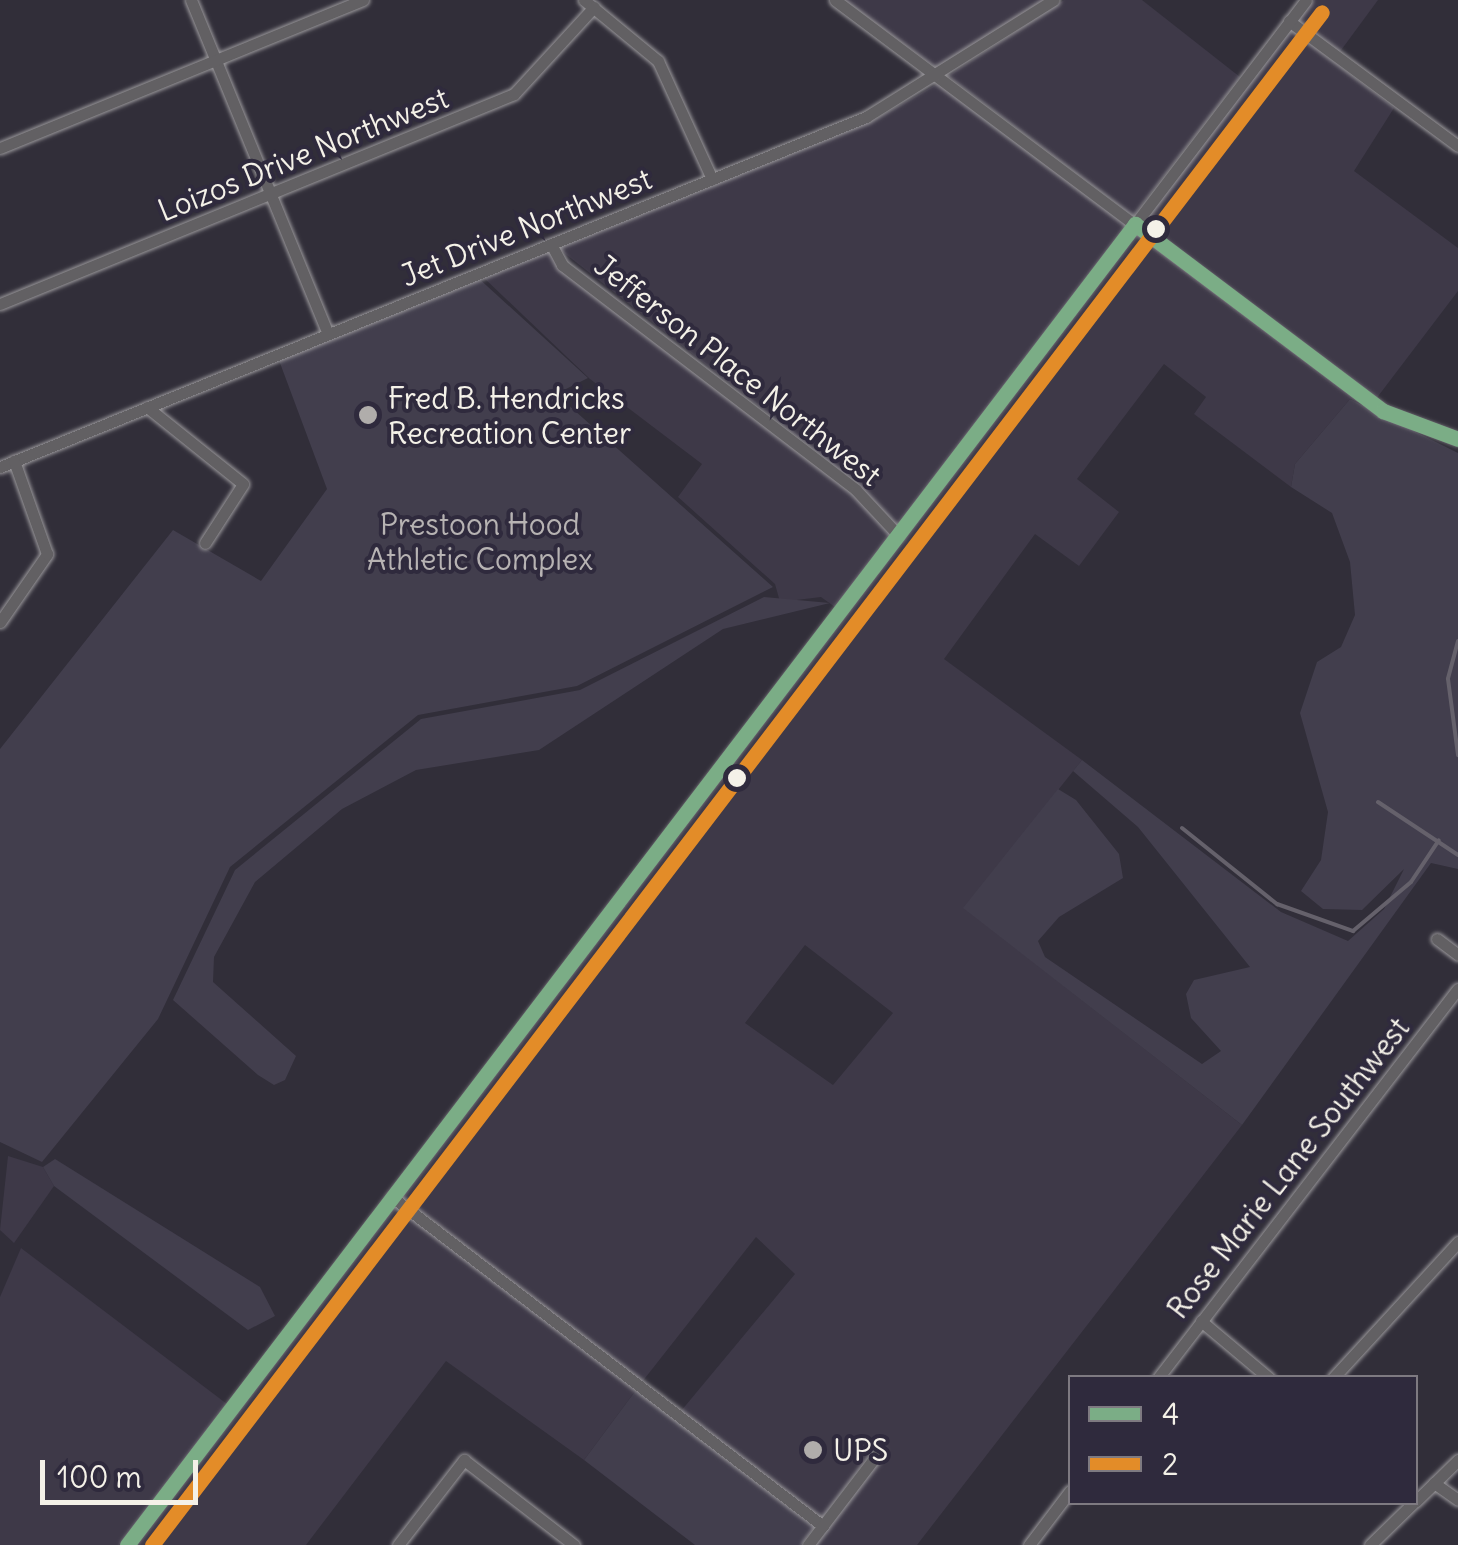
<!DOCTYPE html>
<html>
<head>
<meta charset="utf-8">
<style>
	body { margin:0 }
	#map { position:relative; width:1458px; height:1545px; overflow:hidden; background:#312e39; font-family:Delius,sans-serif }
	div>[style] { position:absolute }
	.built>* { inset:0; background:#3e3948 }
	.green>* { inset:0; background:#423e4d }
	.stream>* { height:4px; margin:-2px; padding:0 2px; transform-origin:2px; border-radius:2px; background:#65616b }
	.roads { filter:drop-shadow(0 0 2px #9a989b) drop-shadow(0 0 2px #9a989b) }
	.minor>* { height:11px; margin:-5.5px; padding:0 5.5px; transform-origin:5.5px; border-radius:5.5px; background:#626063 }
	.bus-1>* { height:15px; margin:-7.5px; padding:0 7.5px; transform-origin:7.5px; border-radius:7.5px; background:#7bad86 }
	.bus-2>* { height:15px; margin:-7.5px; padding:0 7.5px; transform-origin:7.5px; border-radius:7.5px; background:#e38c28 }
	.dots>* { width:28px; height:28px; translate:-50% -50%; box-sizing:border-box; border:5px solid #2f2a3d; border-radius:50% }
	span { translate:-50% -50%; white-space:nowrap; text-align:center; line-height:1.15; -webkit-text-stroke:8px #2f2a3d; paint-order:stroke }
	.street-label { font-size:30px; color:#f4f1e8 }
	.poi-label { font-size:30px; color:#f4f1e8 }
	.left { translate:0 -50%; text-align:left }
	.park-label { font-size:30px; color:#b7b3b3 }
	.legend { position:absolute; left:1068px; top:1375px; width:350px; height:130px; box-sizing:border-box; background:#2f2a3d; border:2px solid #7e7a81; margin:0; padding:12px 18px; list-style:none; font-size:30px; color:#f4f1e8 }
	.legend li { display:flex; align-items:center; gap:20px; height:50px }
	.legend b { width:50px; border:2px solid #7e7a81 }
	.scale { position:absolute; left:40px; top:1460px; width:158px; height:45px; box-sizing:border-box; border:5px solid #f4f1e8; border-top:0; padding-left:12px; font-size:30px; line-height:35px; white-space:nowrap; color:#f4f1e8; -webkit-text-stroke:8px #2f2a3d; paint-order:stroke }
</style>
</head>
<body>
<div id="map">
	<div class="built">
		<i style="clip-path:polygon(844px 0,1043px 0,938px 69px)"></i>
		<i style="clip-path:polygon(1064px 0,1142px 0,1240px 77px,1133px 216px,948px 76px)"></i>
		<i style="clip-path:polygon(1314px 0,1378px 0,1339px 53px,1298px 21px)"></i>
		<i style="clip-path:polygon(1291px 29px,1394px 108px,1354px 171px,1458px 248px,1458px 291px,1376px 399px,1143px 224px)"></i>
		<i style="clip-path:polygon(939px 83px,1126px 225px,897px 526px,860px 486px,558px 248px,870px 122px)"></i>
		<i style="clip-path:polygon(evenodd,1136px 232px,1370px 407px,1350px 399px,1295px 464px,1291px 487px,1194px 414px,1206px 397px,1164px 364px,1077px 479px,1119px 512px,1079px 566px,1035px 534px,944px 659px,1082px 760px,964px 908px,1242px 1125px,917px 1545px,816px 1545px,887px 1451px,877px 1445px,821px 1519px,681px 1411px,795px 1274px,756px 1237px,642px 1382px,401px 1196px,1136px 232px,805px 945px,893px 1013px,833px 1085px,745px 1023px,805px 945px)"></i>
		<i style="clip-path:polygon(548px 252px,853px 494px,890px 534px,835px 607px,821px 597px,780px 602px,775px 584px,678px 497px,702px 464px,590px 379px,484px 278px)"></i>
		<i style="clip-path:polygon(8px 1156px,43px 1167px,54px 1186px,14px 1243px,0 1230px)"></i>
		<i style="clip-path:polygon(394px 1205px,636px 1390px,584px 1460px,446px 1361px,306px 1545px,135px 1545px)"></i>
		<i style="clip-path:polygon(21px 1248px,227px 1404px,119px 1545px,0 1545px,0 1297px)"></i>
	</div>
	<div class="green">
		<i style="clip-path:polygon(475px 275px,588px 378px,556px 394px,773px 587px,577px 686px,418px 715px,230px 867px,158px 1019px,42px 1162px,0 1142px,0 749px,173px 530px,261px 581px,327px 489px,277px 355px)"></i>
		<i style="clip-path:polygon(1350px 399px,1458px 453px,1458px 869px,1431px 863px,1242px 1125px,963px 908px,1058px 789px,1076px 800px,1119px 854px,1123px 878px,1059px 917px,1038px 941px,1045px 957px,1202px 1064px,1221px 1051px,1191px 1018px,1186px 994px,1194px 980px,1250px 967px,1138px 827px,1073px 771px,1082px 760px,1281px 912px,1348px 941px,1384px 909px,1404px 869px,1362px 910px,1323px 909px,1301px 891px,1321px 860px,1328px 812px,1300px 713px,1317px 662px,1341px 647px,1355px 615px,1350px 562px,1332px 513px,1291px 487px,1295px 464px)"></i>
		<i style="clip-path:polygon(764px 597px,830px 603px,723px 629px,539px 750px,416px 770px,342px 809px,255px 882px,214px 957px,213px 982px,296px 1056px,285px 1080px,274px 1085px,258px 1075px,173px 1000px,235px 870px,421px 719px,580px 690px)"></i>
		<i style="clip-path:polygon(55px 1159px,260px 1287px,275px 1316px,248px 1330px,54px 1186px,43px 1167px)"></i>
		<i style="clip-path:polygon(636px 1390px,814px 1527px,801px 1545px,695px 1545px,584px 1460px)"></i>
	</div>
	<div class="stream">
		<i style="left:1458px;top:641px;width:39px;rotate:105deg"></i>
		<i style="left:1448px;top:679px;width:77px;rotate:82.5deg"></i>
		<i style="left:1378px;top:802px;width:96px;rotate:33.5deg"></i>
		<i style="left:1182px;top:828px;width:122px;rotate:38.7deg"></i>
		<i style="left:1277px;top:904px;width:81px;rotate:19.6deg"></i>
		<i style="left:1353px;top:931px;width:76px;rotate:-40.2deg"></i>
		<i style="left:1411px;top:882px;width:50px;rotate:-56.3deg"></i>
	</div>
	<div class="roads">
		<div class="minor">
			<i style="left:191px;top:0;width:361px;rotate:67.7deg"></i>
			<i style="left:584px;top:0;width:96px;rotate:39.5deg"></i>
			<i style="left:658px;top:61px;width:130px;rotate:65.4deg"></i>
			<i style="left:835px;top:0;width:685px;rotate:36.87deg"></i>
			<i style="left:1383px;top:411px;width:80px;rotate:20.5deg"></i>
			<i style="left:1289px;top:21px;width:210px;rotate:36.5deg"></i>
			<i style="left:0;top:148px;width:392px;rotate:-22.2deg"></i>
			<i style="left:551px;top:244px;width:24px;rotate:62deg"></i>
			<i style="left:562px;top:265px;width:370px;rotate:37.4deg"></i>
			<i style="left:856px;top:490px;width:62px;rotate:47deg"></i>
			<i style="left:0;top:304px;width:555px;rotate:-22.22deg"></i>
			<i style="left:514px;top:94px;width:118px;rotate:-47.4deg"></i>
			<i style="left:147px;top:407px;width:123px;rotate:38.7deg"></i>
			<i style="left:243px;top:484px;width:70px;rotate:122.8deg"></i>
			<i style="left:0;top:467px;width:934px;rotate:-22.01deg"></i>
			<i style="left:866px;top:117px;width:221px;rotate:-32deg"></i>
			<i style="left:0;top:622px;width:83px;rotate:-55.3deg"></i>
			<i style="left:47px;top:554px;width:99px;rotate:-109.5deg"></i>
			<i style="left:1437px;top:939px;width:26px;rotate:37deg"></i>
			<i style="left:392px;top:1197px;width:542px;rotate:37.36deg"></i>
			<i style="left:1201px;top:1321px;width:89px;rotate:40deg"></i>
			<i style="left:1158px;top:1378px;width:491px;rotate:-52.4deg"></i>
			<i style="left:1333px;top:1378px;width:185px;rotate:-47.4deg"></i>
			<i style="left:1434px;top:1483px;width:29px;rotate:35deg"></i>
			<i style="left:1416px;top:1501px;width:59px;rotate:-44.3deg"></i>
			<i style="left:127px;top:1545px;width:1943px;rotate:-52.65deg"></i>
			<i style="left:398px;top:1545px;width:108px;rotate:-52.2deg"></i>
			<i style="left:464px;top:1460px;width:139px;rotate:37.7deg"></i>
			<i style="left:808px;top:1545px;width:117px;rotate:-52.6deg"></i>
			<i style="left:1029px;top:1545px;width:68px;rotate:-52.8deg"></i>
			<i style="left:1370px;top:1545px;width:62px;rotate:-44.3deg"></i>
		</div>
	</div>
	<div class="bus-1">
		<i style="left:1135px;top:224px;width:311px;rotate:37deg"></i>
		<i style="left:1383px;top:411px;width:80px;rotate:20.5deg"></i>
		<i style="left:127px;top:1545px;width:1662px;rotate:-52.65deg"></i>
	</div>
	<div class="bus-2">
		<i style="left:152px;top:1545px;width:1928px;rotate:-52.65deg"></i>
	</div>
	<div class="dots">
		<i style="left:1156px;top:229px;background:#f4f1e8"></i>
		<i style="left:368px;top:415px;background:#b0adab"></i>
		<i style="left:737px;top:778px;background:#f4f1e8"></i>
		<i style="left:813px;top:1450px;background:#b0adab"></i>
	</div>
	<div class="street-label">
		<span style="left:303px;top:154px;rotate:-22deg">Loizos Drive Northwest</span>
		<span style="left:526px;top:227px;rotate:-22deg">Jet Drive Northwest</span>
		<span style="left:738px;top:370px;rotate:38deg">Jefferson Place Northwest</span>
		<span style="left:1288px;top:1168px;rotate:-52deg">Rose Marie Lane Southwest</span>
	</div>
	<div class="poi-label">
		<span class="left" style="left:388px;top:415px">Fred B. Hendricks<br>Recreation Center</span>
		<span class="left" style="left:833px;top:1450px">UPS</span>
	</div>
	<div class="park-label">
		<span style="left:480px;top:541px">Prestoon Hood<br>Athletic Complex</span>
	</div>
	<ul class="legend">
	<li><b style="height:12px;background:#7bad86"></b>4</li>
	<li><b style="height:12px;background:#e38c28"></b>2</li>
	</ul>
	<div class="scale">100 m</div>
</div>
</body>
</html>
